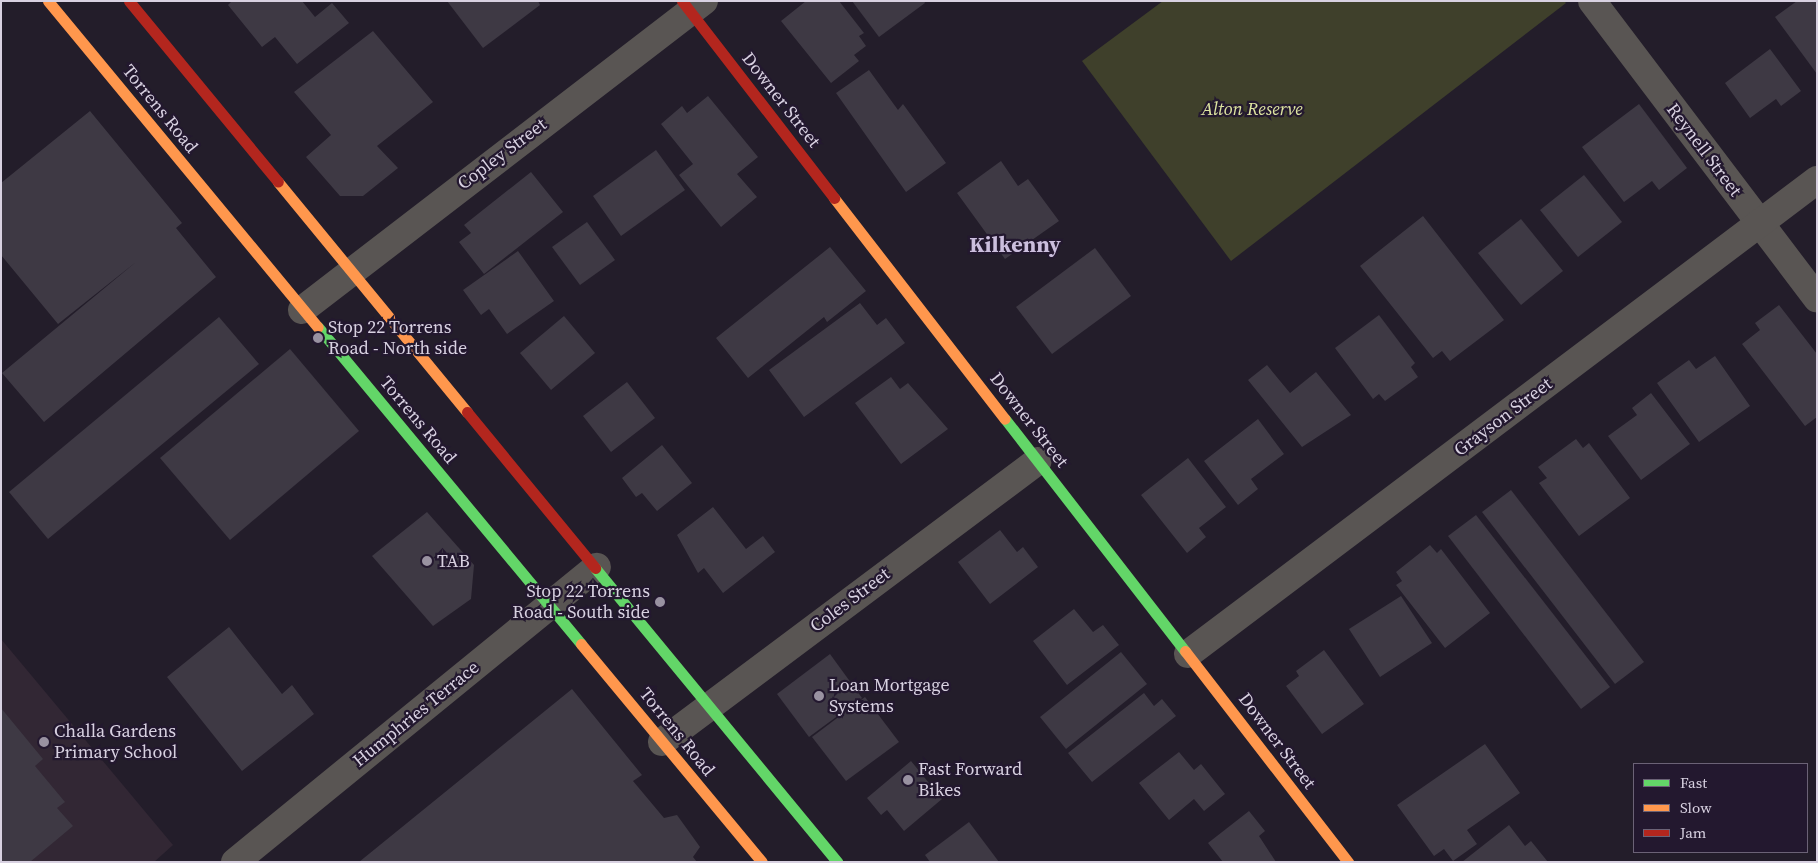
<!DOCTYPE html>
<html>
<head>
<meta charset="utf-8">
<style>
	body { margin:0 }
	#map { position:relative; width:1818px; height:863px; overflow:hidden; background:#231d2a; font-family:"Source Serif 4",serif }
	div>[style] { position:absolute }
	.education>* { inset:0; background:#322734 }
	.green>* { inset:0; background:#3f402b }
	.building>* { inset:0; background:#3e3944 }
	.street>* { height:28px; margin:-14px; padding:0 14px; transform-origin:14px; border-radius:14px; background:#595553 }
	.fast>* { height:11px; margin:-5.5px; padding:0 5.5px; transform-origin:5.5px; border-radius:5.5px; background:#63d668 }
	.slow>* { height:11px; margin:-5.5px; padding:0 5.5px; transform-origin:5.5px; border-radius:5.5px; background:#ff974d }
	.jam>* { height:11px; margin:-5.5px; padding:0 5.5px; transform-origin:5.5px; border-radius:5.5px; background:#b3261e }
	.dots>* { width:14px; height:14px; translate:-50% -50%; box-sizing:border-box; border:2px solid #23182f; border-radius:50% }
	span { translate:-50% -50%; white-space:nowrap; text-align:center; line-height:1.15; -webkit-text-stroke:4.5px #23182f; paint-order:stroke }
	.street-label { font-size:18px; color:#d8d1e1 }
	.park-label { font-size:18px; color:#dee5a1; font-style:italic }
	.poi-label { font-size:18px; color:#d8d1e1 }
	.left { translate:0 -50%; text-align:left }
	.right { translate:-100% -50%; text-align:right }
	.district-label { font-size:22px; color:#cbbedd; font-weight:700 }
	.frame { position:absolute; inset:0; border:2px solid #d8d1e1; pointer-events:none }
	.legend { position:absolute; left:1633px; top:763px; width:175px; height:90px; box-sizing:border-box; background:#23182f; border:1px solid #6b6276; margin:0; padding:6px 9px; list-style:none; font-size:15px; color:#d8d1e1 }
	.legend li { display:flex; align-items:center; gap:10px; height:25px }
	.legend b { width:25px; border:1px solid #6b6276 }
</style>
</head>
<body>
<div id="map">
	<div class="education">
		<i style="clip-path:polygon(1px 639px,173px 845px,154px 862px,1px 862px)"></i>
	</div>
	<div class="green">
		<i style="clip-path:polygon(1163px 1px,1564px 1px,1566px 3px,1231px 261px,1082px 61px)"></i>
	</div>
	<div class="building">
		<i style="clip-path:polygon(232px 1px,302px 1px,315px 17px,332px 3px,349px 23px,297px 64px,275px 37px,262px 47px,228px 5px)"></i>
		<i style="clip-path:polygon(447px 1px,538px 1px,540px 5px,483px 48px)"></i>
		<i style="clip-path:polygon(806px 1px,839px 1px,864px 33px,859px 36px,866px 46px,854px 55px,859px 61px,831px 83px,781px 21px)"></i>
		<i style="clip-path:polygon(852px 1px,924px 1px,925px 3px,879px 37px)"></i>
		<i style="clip-path:polygon(1797px 1px,1817px 1px,1817px 74px,1775px 17px)"></i>
		<i style="clip-path:polygon(373px 31px,433px 102px,377px 146px,398px 168px,363px 196px,340px 196px,306px 157px,331px 135px,294px 92px)"></i>
		<i style="clip-path:polygon(1770px 49px,1801px 91px,1781px 106px,1776px 99px,1750px 118px,1725px 83px)"></i>
		<i style="clip-path:polygon(869px 70px,898px 110px,903px 104px,946px 163px,906px 192px,836px 93px)"></i>
		<i style="clip-path:polygon(708px 96px,758px 157px,737px 174px,757px 197px,721px 227px,679px 175px,693px 164px,661px 124px,682px 106px,687px 113px)"></i>
		<i style="clip-path:polygon(1639px 104px,1687px 168px,1659px 190px,1652px 181px,1624px 202px,1582px 147px)"></i>
		<i style="clip-path:polygon(90px 111px,182px 223px,176px 228px,216px 277px,44px 422px,2px 373px,136px 262px,58px 324px,1px 255px,1px 183px)"></i>
		<i style="clip-path:polygon(656px 150px,685px 190px,621px 236px,593px 196px)"></i>
		<i style="clip-path:polygon(1001px 161px,1018px 186px,1028px 179px,1059px 221px,1005px 259px,957px 193px)"></i>
		<i style="clip-path:polygon(531px 172px,563px 212px,484px 274px,459px 242px,471px 233px,464px 225px)"></i>
		<i style="clip-path:polygon(1584px 175px,1622px 222px,1578px 257px,1540px 210px)"></i>
		<i style="clip-path:polygon(1423px 216px,1504px 320px,1450px 361px,1442px 351px,1433px 358px,1360px 266px)"></i>
		<i style="clip-path:polygon(1521px 219px,1563px 271px,1521px 305px,1478px 253px)"></i>
		<i style="clip-path:polygon(587px 222px,615px 260px,580px 285px,552px 247px)"></i>
		<i style="clip-path:polygon(830px 247px,866px 291px,827px 322px,824px 317px,748px 378px,716px 338px)"></i>
		<i style="clip-path:polygon(1095px 248px,1131px 296px,1052px 354px,1016px 307px)"></i>
		<i style="clip-path:polygon(518px 251px,554px 301px,507px 334px,489px 309px,481px 315px,463px 290px)"></i>
		<i style="clip-path:polygon(860px 303px,877px 325px,886px 318px,905px 343px,804px 417px,769px 370px)"></i>
		<i style="clip-path:polygon(1779px 305px,1817px 354px,1817px 417px,1805px 426px,1742px 344px,1760px 330px,1755px 323px)"></i>
		<i style="clip-path:polygon(1379px 315px,1415px 363px,1411px 367px,1418px 377px,1385px 401px,1379px 394px,1373px 399px,1335px 348px)"></i>
		<i style="clip-path:polygon(564px 316px,595px 353px,551px 390px,520px 353px)"></i>
		<i style="clip-path:polygon(219px 317px,259px 364px,48px 539px,9px 492px)"></i>
		<i style="clip-path:polygon(290px 349px,359px 431px,230px 540px,160px 458px)"></i>
		<i style="clip-path:polygon(1715px 356px,1750px 406px,1699px 442px,1657px 383px,1689px 360px,1696px 369px)"></i>
		<i style="clip-path:polygon(1267px 365px,1290px 393px,1316px 372px,1351px 415px,1302px 447px,1248px 380px)"></i>
		<i style="clip-path:polygon(891px 377px,900px 389px,908px 383px,948px 429px,901px 464px,855px 403px)"></i>
		<i style="clip-path:polygon(627px 382px,655px 418px,611px 452px,583px 416px)"></i>
		<i style="clip-path:polygon(1651px 393px,1690px 444px,1641px 480px,1608px 436px,1637px 415px,1632px 408px)"></i>
		<i style="clip-path:polygon(1258px 419px,1284px 454px,1251px 479px,1258px 489px,1238px 505px,1204px 461px)"></i>
		<i style="clip-path:polygon(1576px 439px,1583px 448px,1589px 443px,1630px 498px,1579px 536px,1539px 483px,1547px 478px,1538px 467px)"></i>
		<i style="clip-path:polygon(662px 445px,692px 483px,657px 511px,642px 493px,636px 497px,622px 478px)"></i>
		<i style="clip-path:polygon(1188px 458px,1226px 507px,1199px 528px,1206px 537px,1187px 553px,1141px 495px)"></i>
		<i style="clip-path:polygon(1511px 490px,1644px 662px,1615px 684px,1482px 512px)"></i>
		<i style="clip-path:polygon(713px 507px,746px 549px,763px 536px,775px 552px,723px 593px,704px 568px,698px 573px,677px 535px)"></i>
		<i style="clip-path:polygon(427px 512px,474px 565px,471px 599px,433px 626px,372px 556px)"></i>
		<i style="clip-path:polygon(1476px 515px,1610px 687px,1581px 709px,1448px 536px)"></i>
		<i style="clip-path:polygon(1000px 530px,1017px 552px,1023px 547px,1038px 567px,990px 604px,958px 562px)"></i>
		<i style="clip-path:polygon(1430px 545px,1437px 553px,1441px 549px,1490px 613px,1445px 648px,1396px 585px,1402px 581px,1396px 572px)"></i>
		<i style="clip-path:polygon(1401px 596px,1432px 643px,1380px 677px,1349px 629px)"></i>
		<i style="clip-path:polygon(1074px 609px,1093px 632px,1103px 625px,1119px 645px,1067px 685px,1033px 641px)"></i>
		<i style="clip-path:polygon(229px 627px,282px 694px,292px 685px,314px 714px,242px 771px,167px 677px)"></i>
		<i style="clip-path:polygon(1324px 650px,1364px 704px,1322px 734px,1286px 686px,1299px 676px,1296px 671px)"></i>
		<i style="clip-path:polygon(1121px 652px,1147px 684px,1066px 749px,1040px 717px)"></i>
		<i style="clip-path:polygon(830px 654px,862px 698px,809px 737px,777px 694px)"></i>
		<i style="clip-path:polygon(572px 689px,642px 775px,633px 781px,664px 818px,677px 815px,700px 847px,693px 857px,697px 862px,359px 862px)"></i>
		<i style="clip-path:polygon(1144px 693px,1154px 706px,1162px 699px,1176px 716px,1092px 782px,1068px 753px)"></i>
		<i style="clip-path:polygon(865px 697px,899px 742px,846px 781px,812px 737px)"></i>
		<i style="clip-path:polygon(1px 708px,43px 759px,35px 766px,65px 802px,57px 808px,73px 826px,30px 862px,1px 862px)"></i>
		<i style="clip-path:polygon(1485px 744px,1520px 793px,1467px 830px,1477px 844px,1453px 861px,1444px 849px,1434px 856px,1397px 805px)"></i>
		<i style="clip-path:polygon(1179px 752px,1194px 770px,1201px 764px,1225px 794px,1204px 811px,1194px 799px,1169px 820px,1139px 783px)"></i>
		<i style="clip-path:polygon(911px 761px,942px 799px,904px 831px,887px 810px,881px 815px,867px 798px)"></i>
		<i style="clip-path:polygon(1249px 811px,1265px 831px,1259px 836px,1276px 862px,1223px 862px,1208px 843px)"></i>
		<i style="clip-path:polygon(969px 822px,999px 862px,930px 862px,925px 855px)"></i>
		<i style="clip-path:polygon(1509px 825px,1525px 846px,1531px 841px,1548px 862px,1462px 862px)"></i>
	</div>
	<div class="street">
		<i style="left:1592px;top:1px;width:373px;rotate:52.9deg"></i>
		<i style="left:302px;top:310px;width:507px;rotate:-37.55deg"></i>
		<i style="left:1188px;top:654px;width:788px;rotate:-37deg"></i>
		<i style="left:662px;top:742px;width:469px;rotate:-36.8deg"></i>
		<i style="left:235px;top:862px;width:467px;rotate:-39.2deg"></i>
	</div>
	<div class="fast">
		<i style="left:318px;top:327px;width:412px;rotate:50.3deg"></i>
		<i style="left:1005px;top:419px;width:294px;rotate:52.2deg"></i>
		<i style="left:595px;top:568px;width:381px;rotate:50.5deg"></i>
	</div>
	<div class="slow">
		<i style="left:48px;top:1px;width:423px;rotate:50.4deg"></i>
		<i style="left:278px;top:182px;width:298px;rotate:50.6deg"></i>
		<i style="left:834px;top:198px;width:279px;rotate:52.3deg"></i>
		<i style="left:581px;top:644px;width:283px;rotate:50.3deg"></i>
		<i style="left:1185px;top:651px;width:267px;rotate:52.3deg"></i>
	</div>
	<div class="jam">
		<i style="left:129px;top:1px;width:234px;rotate:50.5deg"></i>
		<i style="left:682px;top:1px;width:249px;rotate:52.3deg"></i>
		<i style="left:467px;top:412px;width:202px;rotate:50.6deg"></i>
	</div>
	<div class="dots">
		<i style="left:318px;top:338px;background:#9992a1"></i>
		<i style="left:427px;top:561px;background:#9992a1"></i>
		<i style="left:660px;top:602px;background:#9992a1"></i>
		<i style="left:819px;top:696px;background:#9992a1"></i>
		<i style="left:44px;top:742px;background:#9992a1"></i>
		<i style="left:908px;top:780px;background:#9992a1"></i>
	</div>
	<div class="street-label">
		<span style="left:781px;top:100px;rotate:52deg">Downer Street</span>
		<span style="left:160px;top:109px;rotate:51deg">Torrens Road</span>
		<span style="left:1704px;top:150px;rotate:53deg">Reynell Street</span>
		<span style="left:502px;top:154px;rotate:-37deg">Copley Street</span>
		<span style="left:1503px;top:417px;rotate:-37deg">Grayson Street</span>
		<span style="left:418px;top:420px;rotate:50deg">Torrens Road</span>
		<span style="left:1029px;top:420px;rotate:52deg">Downer Street</span>
		<span style="left:850px;top:600px;rotate:-37deg">Coles Street</span>
		<span style="left:416px;top:714px;rotate:-39deg">Humphries Terrace</span>
		<span style="left:677px;top:732px;rotate:51deg">Torrens Road</span>
		<span style="left:1277px;top:741px;rotate:53deg">Downer Street</span>
	</div>
	<div class="park-label">
		<span style="left:1252px;top:109px">Alton Reserve</span>
	</div>
	<div class="poi-label">
		<span class="left" style="left:328px;top:338px">Stop 22 Torrens<br>Road - North side</span>
		<span class="left" style="left:437px;top:561px">TAB</span>
		<span class="right" style="left:650px;top:602px">Stop 22 Torrens<br>Road - South side</span>
		<span class="left" style="left:829px;top:696px">Loan Mortgage<br>Systems</span>
		<span class="left" style="left:54px;top:742px">Challa Gardens<br>Primary School</span>
		<span class="left" style="left:918px;top:780px">Fast Forward<br>Bikes</span>
	</div>
	<div class="district-label">
		<span style="left:1015px;top:245px">Kilkenny</span>
	</div>
	<div class="frame"></div>
	<ul class="legend">
	<li><b style="height:6px;background:#63d668"></b>Fast</li>
	<li><b style="height:6px;background:#ff974d"></b>Slow</li>
	<li><b style="height:6px;background:#b3261e"></b>Jam</li>
	</ul>
</div>
</body>
</html>
